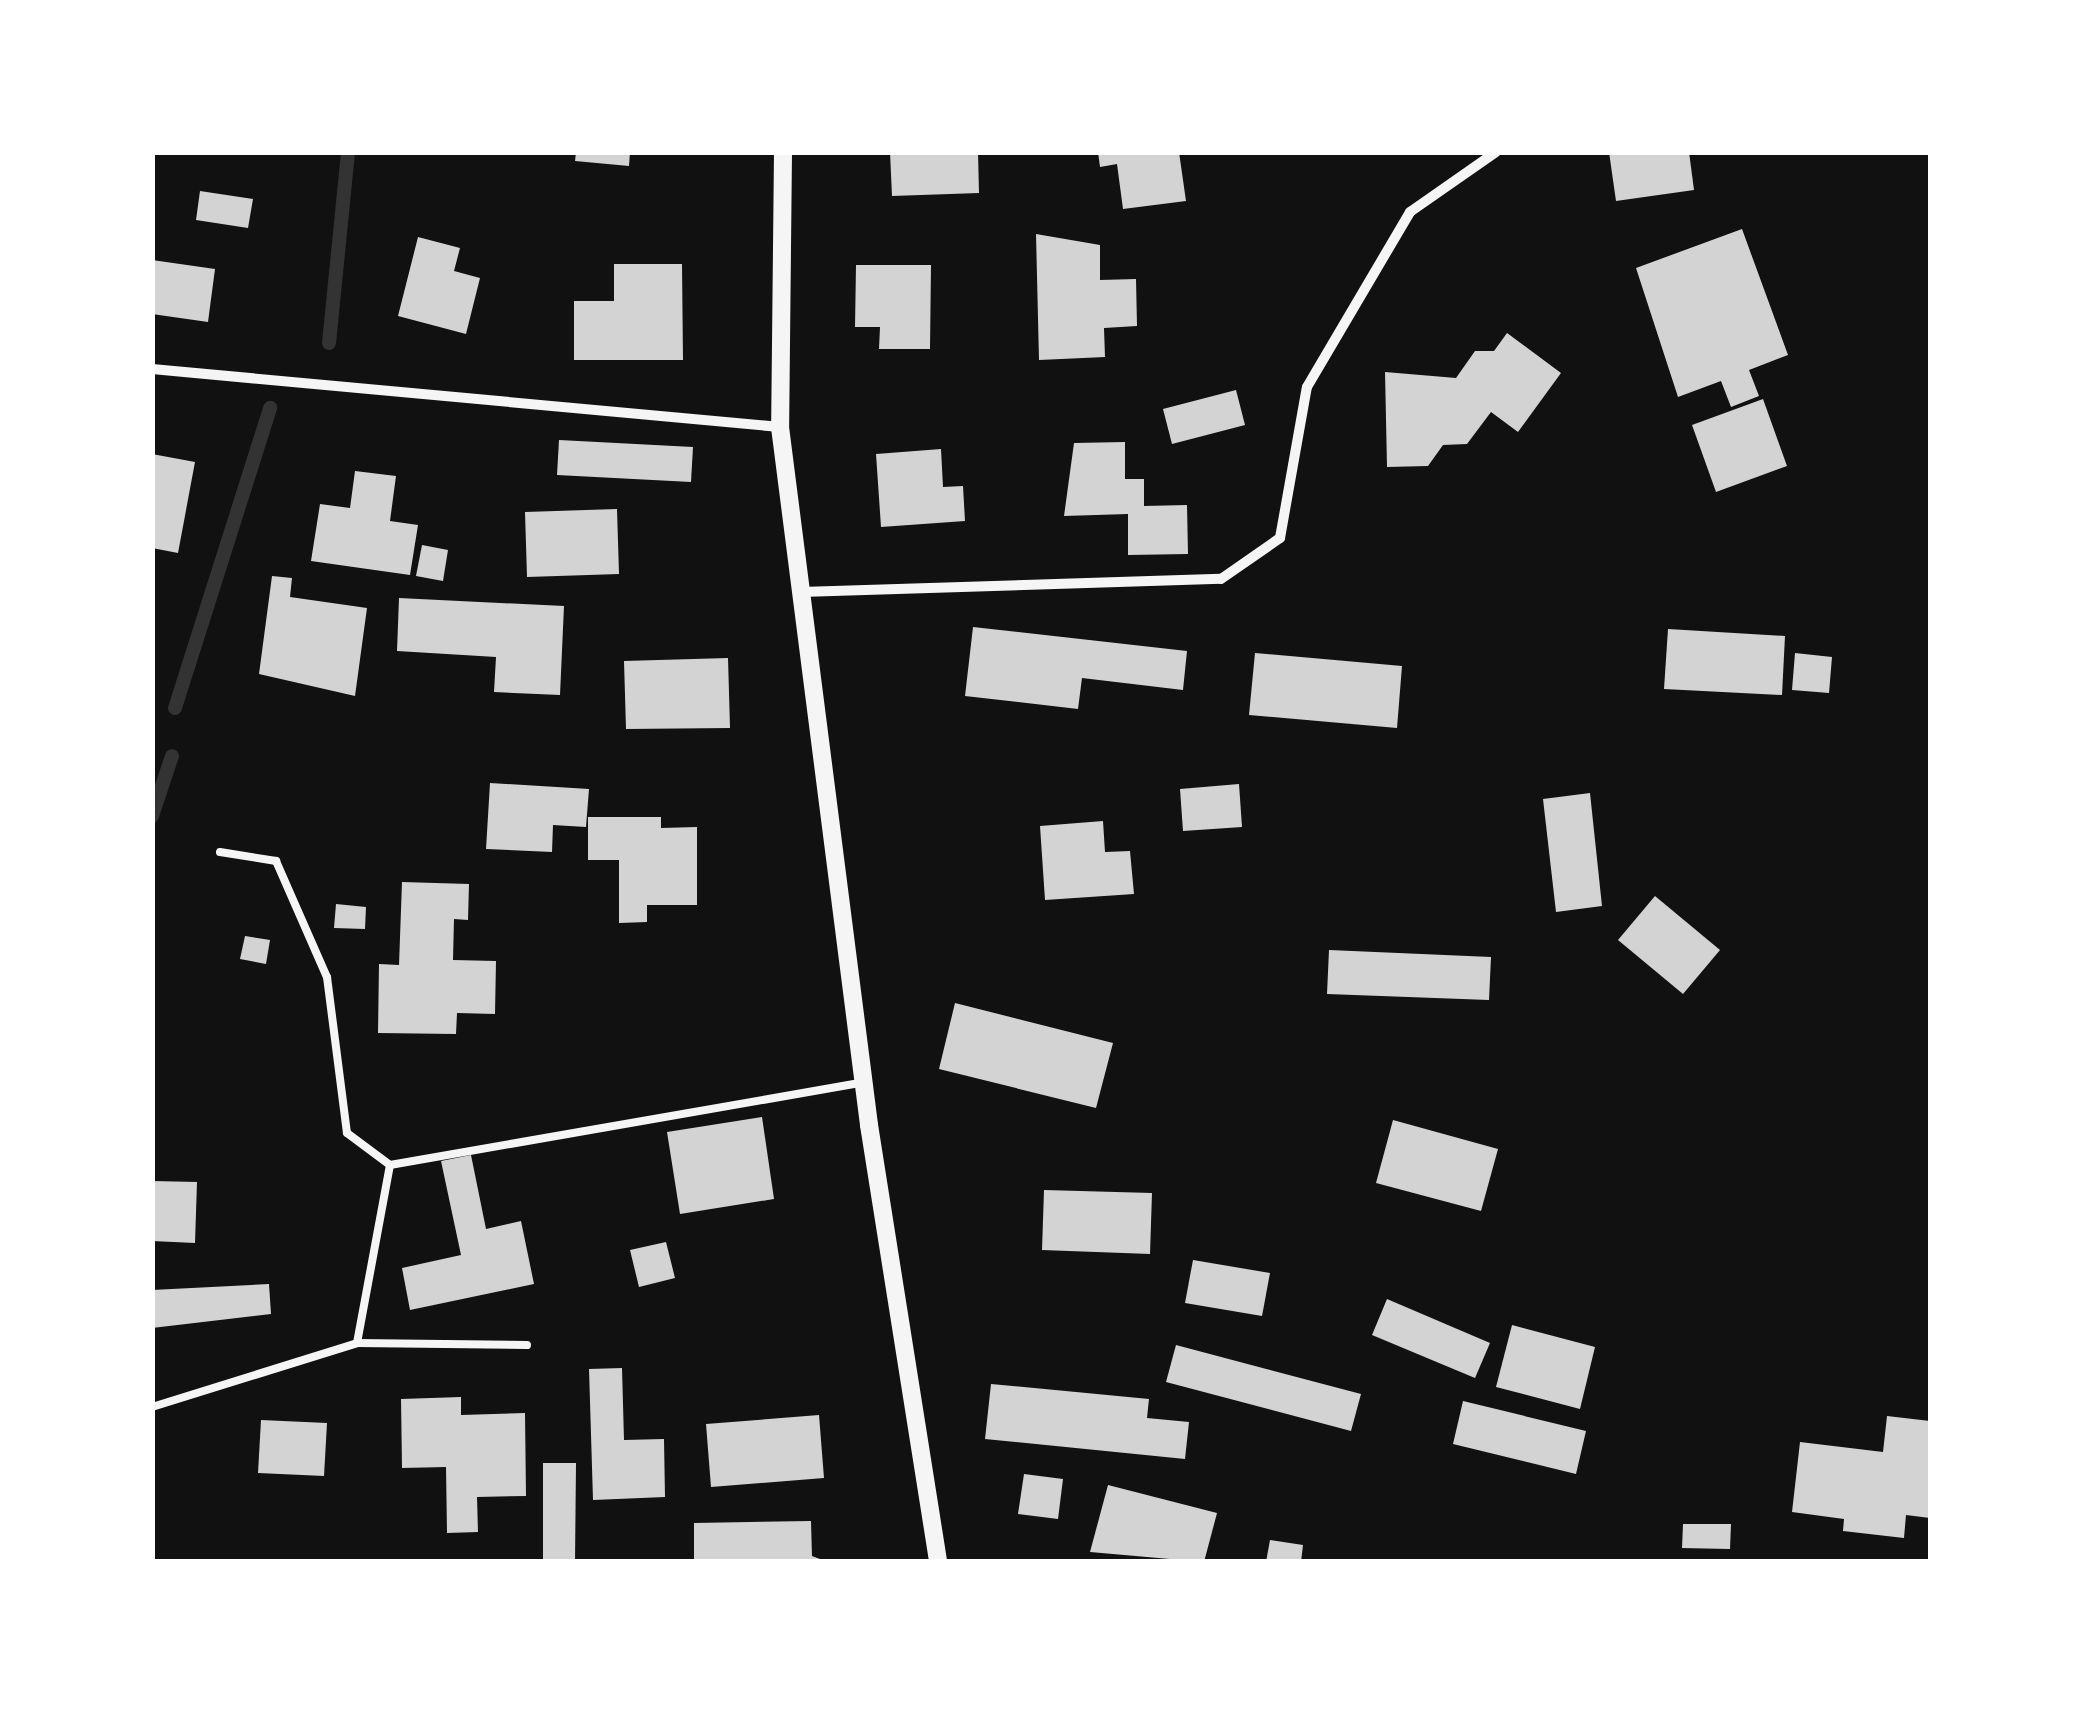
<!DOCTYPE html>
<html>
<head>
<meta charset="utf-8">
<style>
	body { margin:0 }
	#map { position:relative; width:2083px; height:1714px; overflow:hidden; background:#111; font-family:"DejaVu Sans",sans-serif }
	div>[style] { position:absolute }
	.stream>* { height:14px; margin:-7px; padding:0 7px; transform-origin:7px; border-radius:7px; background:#333 }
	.building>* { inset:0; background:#d3d3d3 }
	.service>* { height:8px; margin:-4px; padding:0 4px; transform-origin:4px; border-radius:4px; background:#f5f5f5 }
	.minor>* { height:10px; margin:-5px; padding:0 5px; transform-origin:5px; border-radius:5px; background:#f5f5f5 }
	.tertiary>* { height:18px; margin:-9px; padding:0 9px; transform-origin:9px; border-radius:9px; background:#f5f5f5 }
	span { translate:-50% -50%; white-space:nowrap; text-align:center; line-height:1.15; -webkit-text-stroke:8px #fff; paint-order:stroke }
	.frame { position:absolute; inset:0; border:155px solid #fff; pointer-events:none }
</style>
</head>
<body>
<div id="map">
	<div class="stream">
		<i style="left:329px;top:343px;width:192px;rotate:-84.3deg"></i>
		<i style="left:175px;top:708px;width:315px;rotate:-72.4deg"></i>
		<i style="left:152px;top:816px;width:63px;rotate:-71.6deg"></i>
	</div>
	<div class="building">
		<i style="clip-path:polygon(576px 152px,630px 152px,629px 166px,575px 161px)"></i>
		<i style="clip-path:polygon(890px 152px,978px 152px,979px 193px,892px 196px)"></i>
		<i style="clip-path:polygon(1098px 152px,1179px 152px,1186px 201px,1123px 209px,1117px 164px,1100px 167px)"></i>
		<i style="clip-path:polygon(1609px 152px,1689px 152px,1694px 190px,1616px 201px)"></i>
		<i style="clip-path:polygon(200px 191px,253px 199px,248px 228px,196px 220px)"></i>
		<i style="clip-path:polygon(1742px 229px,1788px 355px,1749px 370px,1759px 396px,1731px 407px,1721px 381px,1678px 397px,1636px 268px)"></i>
		<i style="clip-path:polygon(1036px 234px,1100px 245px,1100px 280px,1136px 279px,1137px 326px,1104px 328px,1105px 357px,1039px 360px)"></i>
		<i style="clip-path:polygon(418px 237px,460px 248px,454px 271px,480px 278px,466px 334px,398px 316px)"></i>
		<i style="clip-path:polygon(152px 260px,215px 269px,208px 322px,152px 314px)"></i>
		<i style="clip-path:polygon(614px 264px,682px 264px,683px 360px,574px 360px,574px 301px,614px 301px)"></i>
		<i style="clip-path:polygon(856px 265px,931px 265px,930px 349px,879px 349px,880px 327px,855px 327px)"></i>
		<i style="clip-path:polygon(1507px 333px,1561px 373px,1518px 432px,1491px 412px,1467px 444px,1443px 445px,1428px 466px,1387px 467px,1385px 372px,1456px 378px,1475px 351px,1494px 351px)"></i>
		<i style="clip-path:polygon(1236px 390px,1245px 425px,1172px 444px,1163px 409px)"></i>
		<i style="clip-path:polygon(1763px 399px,1787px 466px,1716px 492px,1692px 425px)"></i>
		<i style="clip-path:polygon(559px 440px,693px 447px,691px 482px,557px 475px)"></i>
		<i style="clip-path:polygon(1125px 442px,1125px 479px,1144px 479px,1144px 506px,1187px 505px,1188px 554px,1128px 555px,1128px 514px,1064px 516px,1074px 443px)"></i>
		<i style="clip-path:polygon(941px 449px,943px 487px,963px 486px,965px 521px,881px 527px,876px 454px)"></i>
		<i style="clip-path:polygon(152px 454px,195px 462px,178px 553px,152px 548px)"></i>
		<i style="clip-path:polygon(355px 471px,396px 476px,390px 521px,418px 525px,410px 575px,311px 561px,320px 504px,350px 508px)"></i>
		<i style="clip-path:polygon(617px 509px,619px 574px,527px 577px,525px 512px)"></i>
		<i style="clip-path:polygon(422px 545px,448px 550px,443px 581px,416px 576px)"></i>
		<i style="clip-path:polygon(272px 576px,292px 578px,290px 597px,367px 608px,355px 696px,259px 674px)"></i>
		<i style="clip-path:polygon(399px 598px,564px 606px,560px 695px,494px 692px,496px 657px,397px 651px)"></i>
		<i style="clip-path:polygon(973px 627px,1187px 651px,1183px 690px,1082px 678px,1078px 709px,965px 696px)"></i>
		<i style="clip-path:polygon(1668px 629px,1785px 636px,1782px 695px,1664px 689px)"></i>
		<i style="clip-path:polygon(1255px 653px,1402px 666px,1397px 728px,1249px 715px)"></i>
		<i style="clip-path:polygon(1795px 653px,1832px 657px,1829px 693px,1792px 690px)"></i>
		<i style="clip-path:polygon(728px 658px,730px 728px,626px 729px,624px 661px)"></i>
		<i style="clip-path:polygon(490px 783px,589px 789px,586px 827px,553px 825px,552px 852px,486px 849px)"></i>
		<i style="clip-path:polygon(1239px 784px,1242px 827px,1183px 831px,1180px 789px)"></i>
		<i style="clip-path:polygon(1590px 793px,1602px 906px,1556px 912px,1543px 799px)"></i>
		<i style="clip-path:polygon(588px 817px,661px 817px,661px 828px,697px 827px,697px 905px,647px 905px,647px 922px,619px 923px,619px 860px,588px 860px)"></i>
		<i style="clip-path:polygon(1103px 821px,1105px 852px,1130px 851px,1134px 894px,1045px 900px,1040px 826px)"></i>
		<i style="clip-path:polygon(402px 882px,469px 884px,468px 920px,454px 919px,453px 960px,496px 961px,495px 1014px,457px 1013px,456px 1034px,378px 1033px,379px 964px,399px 965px)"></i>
		<i style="clip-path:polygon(1655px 896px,1720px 950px,1683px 994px,1618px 940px)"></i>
		<i style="clip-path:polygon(336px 904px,366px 907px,365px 929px,334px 928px)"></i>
		<i style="clip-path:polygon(245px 936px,270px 940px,266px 964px,240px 959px)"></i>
		<i style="clip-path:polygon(1329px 950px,1491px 957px,1489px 1000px,1327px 994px)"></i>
		<i style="clip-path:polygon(955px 1003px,1113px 1043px,1096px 1108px,939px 1069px)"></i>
		<i style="clip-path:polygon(762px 1117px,774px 1199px,680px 1214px,667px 1132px)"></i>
		<i style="clip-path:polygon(1393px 1120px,1498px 1149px,1481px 1211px,1376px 1183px)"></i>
		<i style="clip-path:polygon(471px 1155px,486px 1229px,521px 1221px,534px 1284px,410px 1310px,402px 1268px,461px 1255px,441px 1161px)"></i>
		<i style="clip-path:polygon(152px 1181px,197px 1182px,195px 1243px,152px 1241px)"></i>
		<i style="clip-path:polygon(1044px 1190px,1152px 1193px,1150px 1254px,1042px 1250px)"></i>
		<i style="clip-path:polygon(666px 1242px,675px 1278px,639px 1287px,630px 1250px)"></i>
		<i style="clip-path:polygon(1193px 1260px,1270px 1273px,1262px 1316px,1185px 1303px)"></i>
		<i style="clip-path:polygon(269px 1284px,271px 1314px,152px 1328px,152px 1290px)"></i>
		<i style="clip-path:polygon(1387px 1299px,1490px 1343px,1475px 1378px,1372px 1335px)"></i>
		<i style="clip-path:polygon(1512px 1325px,1595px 1347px,1580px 1409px,1496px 1387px)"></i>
		<i style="clip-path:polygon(1176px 1345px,1361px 1394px,1351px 1431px,1166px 1382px)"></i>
		<i style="clip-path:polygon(622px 1368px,624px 1440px,664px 1439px,665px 1497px,593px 1500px,589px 1369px)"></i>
		<i style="clip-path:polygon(991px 1384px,1149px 1399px,1147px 1418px,1189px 1422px,1185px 1459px,985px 1439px)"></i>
		<i style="clip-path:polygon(461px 1397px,461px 1415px,525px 1413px,526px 1496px,477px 1497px,478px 1532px,447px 1533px,446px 1467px,402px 1468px,401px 1399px)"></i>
		<i style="clip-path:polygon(1463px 1401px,1586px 1431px,1576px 1474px,1453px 1444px)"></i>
		<i style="clip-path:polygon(819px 1415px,824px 1478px,711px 1487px,706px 1424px)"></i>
		<i style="clip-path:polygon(1887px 1416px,1930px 1421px,1930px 1518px,1906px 1515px,1904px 1538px,1843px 1531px,1844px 1519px,1792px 1512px,1800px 1442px,1883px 1452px)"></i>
		<i style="clip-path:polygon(261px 1420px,327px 1423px,324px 1476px,258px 1473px)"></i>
		<i style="clip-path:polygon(543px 1463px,576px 1463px,575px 1562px,543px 1562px)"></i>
		<i style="clip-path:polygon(1024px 1474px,1063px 1479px,1058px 1519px,1018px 1514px)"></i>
		<i style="clip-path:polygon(1108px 1485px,1217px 1513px,1204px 1562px,1090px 1552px)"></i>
		<i style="clip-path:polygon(811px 1521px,812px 1556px,828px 1562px,694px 1562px,694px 1523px)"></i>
		<i style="clip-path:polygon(1683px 1524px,1731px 1524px,1730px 1549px,1682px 1548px)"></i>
		<i style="clip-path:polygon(1270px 1540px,1303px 1545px,1301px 1562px,1266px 1562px)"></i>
	</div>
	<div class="service">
		<i style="left:220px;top:852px;width:57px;rotate:9.1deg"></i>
		<i style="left:276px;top:861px;width:127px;rotate:66.3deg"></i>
		<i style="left:327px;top:977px;width:157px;rotate:82.7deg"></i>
		<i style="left:347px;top:1133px;width:54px;rotate:36.7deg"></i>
		<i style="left:390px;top:1165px;width:481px;rotate:-9.9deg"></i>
		<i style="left:357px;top:1343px;width:170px;rotate:0.7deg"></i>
		<i style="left:152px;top:1407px;width:215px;rotate:-17.3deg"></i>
		<i style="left:357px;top:1343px;width:181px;rotate:-79.5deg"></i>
	</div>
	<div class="minor">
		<i style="left:152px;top:369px;width:631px;rotate:5.28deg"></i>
		<i style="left:801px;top:592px;width:420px;rotate:-1.8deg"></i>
		<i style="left:1221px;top:579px;width:72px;rotate:-34.8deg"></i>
		<i style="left:1280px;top:538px;width:153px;rotate:-79.9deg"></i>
		<i style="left:1307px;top:387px;width:203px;rotate:-59.5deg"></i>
		<i style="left:1410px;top:212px;width:105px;rotate:-34.9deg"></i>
	</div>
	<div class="tertiary">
		<i style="left:783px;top:152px;width:275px;rotate:90.6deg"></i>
		<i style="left:780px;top:427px;width:704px;rotate:82.73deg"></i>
		<i style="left:869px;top:1125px;width:442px;rotate:81deg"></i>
	</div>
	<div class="frame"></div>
</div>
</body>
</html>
